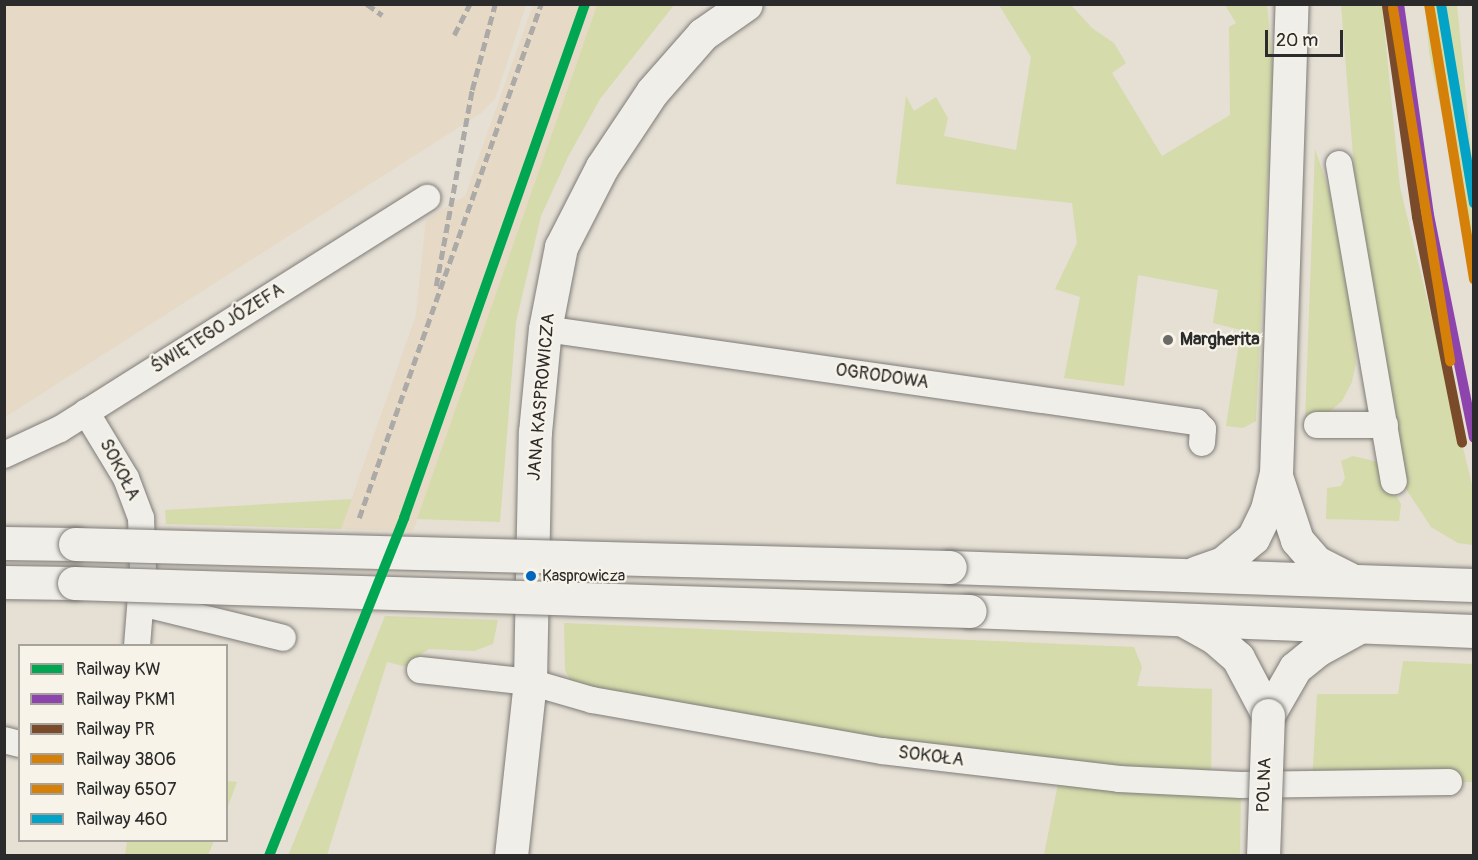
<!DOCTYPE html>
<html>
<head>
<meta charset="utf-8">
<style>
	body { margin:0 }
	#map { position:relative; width:1478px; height:860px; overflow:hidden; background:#e5dfd4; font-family:Pangolin,sans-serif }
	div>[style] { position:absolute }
	.built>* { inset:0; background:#e6d9c5 }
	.green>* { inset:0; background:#d6dbab }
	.roads { filter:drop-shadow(0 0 2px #7f7c77) drop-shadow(0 0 2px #7f7c77) }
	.street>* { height:26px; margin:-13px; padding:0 13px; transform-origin:13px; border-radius:13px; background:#f0eee9 }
	.secondary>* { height:33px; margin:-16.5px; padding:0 16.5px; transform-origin:16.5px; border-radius:16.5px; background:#f0eee9 }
	.primary>* { height:33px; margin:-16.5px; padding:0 16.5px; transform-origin:16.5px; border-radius:16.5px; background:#f0eee9 }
	.rail>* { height:4.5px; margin-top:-2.25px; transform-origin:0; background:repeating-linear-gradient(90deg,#acaaa7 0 9px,transparent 0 13.5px) }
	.bridges { filter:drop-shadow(0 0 2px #7f7c77) drop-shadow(0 0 2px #7f7c77) }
	.secondary-bridge>* { height:33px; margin:-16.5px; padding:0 16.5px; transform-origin:16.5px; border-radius:16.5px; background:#f0eee9 }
	.primary-bridge>* { height:33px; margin:-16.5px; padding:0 16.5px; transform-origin:16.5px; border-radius:16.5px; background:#f0eee9 }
	.rail-1>* { height:10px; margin:-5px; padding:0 5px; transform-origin:5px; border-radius:5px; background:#00a651 }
	.rail-2>* { height:10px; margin:-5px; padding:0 5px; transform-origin:5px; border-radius:5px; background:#8e44ad }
	.rail-3>* { height:10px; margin:-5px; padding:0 5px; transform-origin:5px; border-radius:5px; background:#7a4b2a }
	.rail-4>* { height:10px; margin:-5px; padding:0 5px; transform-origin:5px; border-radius:5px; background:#d58009 }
	.rail-5>* { height:10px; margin:-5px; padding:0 5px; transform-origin:5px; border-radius:5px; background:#d58009 }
	.rail-6>* { height:10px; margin:-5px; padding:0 5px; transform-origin:5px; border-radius:5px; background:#02a3c6 }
	.dots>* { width:16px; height:16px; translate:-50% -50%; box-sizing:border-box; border:3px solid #f7f3e8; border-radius:50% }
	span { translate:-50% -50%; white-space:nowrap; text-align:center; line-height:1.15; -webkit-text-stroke:4.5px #f7f3e8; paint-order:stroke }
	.bus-label { font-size:16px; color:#2b2b2b }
	.left { translate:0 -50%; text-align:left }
	.street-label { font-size:18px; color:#2b2b2b }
	.poi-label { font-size:18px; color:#2b2b2b; font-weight:700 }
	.frame { position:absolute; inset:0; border:6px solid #2b2b2b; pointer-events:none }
	.legend { position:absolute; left:18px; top:644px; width:210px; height:198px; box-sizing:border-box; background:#f7f3e8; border:2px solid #a5a39c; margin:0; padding:8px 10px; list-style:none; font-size:18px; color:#2b2b2b }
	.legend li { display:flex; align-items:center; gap:12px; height:30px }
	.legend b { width:30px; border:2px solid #a5a39c }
	.scale { position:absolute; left:1265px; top:30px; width:78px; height:27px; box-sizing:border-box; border:3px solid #2b2b2b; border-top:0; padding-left:8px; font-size:18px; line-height:21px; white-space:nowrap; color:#2b2b2b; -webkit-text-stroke:4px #f7f3e8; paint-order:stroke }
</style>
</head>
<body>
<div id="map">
	<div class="built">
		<i style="clip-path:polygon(5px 4px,526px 4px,526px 5px,495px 99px,481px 113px,5px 417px)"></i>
		<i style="clip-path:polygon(533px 5px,597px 5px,413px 531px,341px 529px,416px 315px,426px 220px,465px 196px)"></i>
	</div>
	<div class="green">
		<i style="clip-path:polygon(597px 5px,674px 5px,600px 99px,568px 157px,541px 216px,516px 322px,500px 522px,417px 519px)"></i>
		<i style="clip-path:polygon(999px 5px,1071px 5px,1092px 28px,1114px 43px,1126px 63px,1112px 73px,1162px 156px,1230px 115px,1229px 27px,1236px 23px,1225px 5px,1267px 5px,1273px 67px,1256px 421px,1243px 428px,1226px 426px,1241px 330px,1213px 323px,1218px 290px,1138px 275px,1124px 386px,1064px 378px,1080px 297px,1055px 289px,1077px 243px,1072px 203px,896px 184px,906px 96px,914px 111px,936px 97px,948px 118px,944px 136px,1016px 150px,1031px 57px)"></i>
		<i style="clip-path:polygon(1341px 5px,1382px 5px,1400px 187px,1473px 489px,1473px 545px,1458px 543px,1431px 527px,1406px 489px,1355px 180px)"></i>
		<i style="clip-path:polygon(1425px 5px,1457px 5px,1474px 178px,1473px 269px,1429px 52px)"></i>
		<i style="clip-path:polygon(1315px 149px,1329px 190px,1352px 312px,1356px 363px,1352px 382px,1342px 401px,1326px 415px,1305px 422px)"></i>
		<i style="clip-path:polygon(1353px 456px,1378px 462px,1401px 504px,1399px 521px,1326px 519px,1327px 488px,1341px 486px,1345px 478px,1341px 461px)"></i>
		<i style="clip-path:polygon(352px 499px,341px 529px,166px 524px,165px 510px)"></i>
		<i style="clip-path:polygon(385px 616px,498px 620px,493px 644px,474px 651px,429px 649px,419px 656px,420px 670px,387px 662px,327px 855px,288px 856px)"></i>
		<i style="clip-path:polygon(564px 623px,1134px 647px,1142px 667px,1137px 686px,1212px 689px,1211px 783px,1241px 785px,1240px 855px,1044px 855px,1060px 773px,573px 686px,565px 670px)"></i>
		<i style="clip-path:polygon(1403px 661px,1473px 664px,1473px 782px,1312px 785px,1317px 694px,1398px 694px)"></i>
		<i style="clip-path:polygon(227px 781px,237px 782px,227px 809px,226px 781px)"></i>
		<i style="clip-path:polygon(127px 841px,127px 840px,214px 841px,208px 855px,125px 855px)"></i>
	</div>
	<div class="roads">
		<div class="street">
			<i style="left:1339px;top:164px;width:322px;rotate:80.2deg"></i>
			<i style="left:545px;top:329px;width:658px;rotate:8.13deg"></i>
			<i style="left:1196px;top:422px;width:10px;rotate:45deg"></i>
			<i style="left:1203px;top:429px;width:14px;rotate:94deg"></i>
			<i style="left:86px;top:412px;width:77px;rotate:58.8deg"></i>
			<i style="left:126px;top:478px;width:43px;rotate:69.4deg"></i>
			<i style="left:141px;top:518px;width:52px;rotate:87.8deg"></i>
			<i style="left:143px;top:570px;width:76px;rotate:94.5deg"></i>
			<i style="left:1317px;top:425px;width:68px"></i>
			<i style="left:4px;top:455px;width:62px;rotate:-24.9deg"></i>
			<i style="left:60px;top:429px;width:434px;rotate:-32.2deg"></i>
			<i style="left:141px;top:603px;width:146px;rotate:13.8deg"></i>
			<i style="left:420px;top:670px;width:111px;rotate:6.2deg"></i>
			<i style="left:530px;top:682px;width:65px;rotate:16.2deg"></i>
			<i style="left:592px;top:700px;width:294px;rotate:10deg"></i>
			<i style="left:882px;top:751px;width:239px;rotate:6.7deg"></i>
			<i style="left:1119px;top:779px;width:122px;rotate:2.8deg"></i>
			<i style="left:1241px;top:785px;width:208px;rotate:-0.8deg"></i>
			<i style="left:4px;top:740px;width:16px;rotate:14deg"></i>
		</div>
		<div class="secondary">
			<i style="left:1276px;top:474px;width:470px;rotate:-88.1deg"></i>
			<i style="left:511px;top:856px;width:175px;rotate:-83.8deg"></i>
			<i style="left:530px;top:682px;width:250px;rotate:-88.9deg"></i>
			<i style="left:535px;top:432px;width:103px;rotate:-84.5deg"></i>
			<i style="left:545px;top:329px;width:84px;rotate:-79deg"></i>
			<i style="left:561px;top:247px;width:90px;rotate:-62.9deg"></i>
			<i style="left:602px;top:167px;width:90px;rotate:-56.3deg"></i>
			<i style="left:652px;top:92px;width:77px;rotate:-48.7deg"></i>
			<i style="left:703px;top:34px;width:52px;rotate:-34.9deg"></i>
		</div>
		<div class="primary">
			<i style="left:1276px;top:476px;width:67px;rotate:71.8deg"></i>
			<i style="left:1297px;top:540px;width:29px;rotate:49deg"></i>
			<i style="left:1316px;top:562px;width:37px;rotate:27deg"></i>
			<i style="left:4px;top:543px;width:71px;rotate:0.8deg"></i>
			<i style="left:950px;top:567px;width:524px;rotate:1.97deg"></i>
			<i style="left:1197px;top:572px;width:28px;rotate:-19deg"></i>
			<i style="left:1223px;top:563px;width:39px;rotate:-40deg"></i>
			<i style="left:1253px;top:538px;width:32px;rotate:-64deg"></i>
			<i style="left:1267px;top:509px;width:36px;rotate:-76deg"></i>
			<i style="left:4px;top:582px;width:70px;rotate:0.8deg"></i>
			<i style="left:970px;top:611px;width:504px;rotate:2.27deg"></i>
			<i style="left:1185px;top:621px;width:33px;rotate:29deg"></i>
			<i style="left:1214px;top:637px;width:32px;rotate:41deg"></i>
			<i style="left:1238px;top:658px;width:64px;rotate:62.2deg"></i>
			<i style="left:1268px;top:715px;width:54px;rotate:-60.1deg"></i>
			<i style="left:1295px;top:668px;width:28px;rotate:-39deg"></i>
			<i style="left:1317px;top:650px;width:48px;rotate:-28.7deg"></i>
		</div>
	</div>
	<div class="rail">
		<i style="left:367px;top:4px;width:19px;rotate:36deg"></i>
		<i style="left:454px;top:35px;width:35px;rotate:-63deg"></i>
		<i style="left:436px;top:286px;width:199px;rotate:-79.6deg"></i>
		<i style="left:472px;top:90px;width:89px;rotate:-75deg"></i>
		<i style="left:359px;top:518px;width:545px;rotate:-70.5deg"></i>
	</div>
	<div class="bridges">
		<div class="secondary-bridge">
			<i style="left:1263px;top:856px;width:141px;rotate:-88deg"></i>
		</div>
		<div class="primary-bridge">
			<i style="left:75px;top:544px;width:875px;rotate:1.51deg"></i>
			<i style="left:74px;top:583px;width:896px;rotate:1.79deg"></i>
		</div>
	</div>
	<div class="rail-1">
		<i style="left:269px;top:856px;width:364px;rotate:-68.2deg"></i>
		<i style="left:404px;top:518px;width:545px;rotate:-70.6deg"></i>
	</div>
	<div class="rail-2">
		<i style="left:1399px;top:4px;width:213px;rotate:81.9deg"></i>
		<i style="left:1429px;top:215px;width:227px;rotate:78.6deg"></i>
	</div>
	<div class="rail-3">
		<i style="left:1387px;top:6px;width:213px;rotate:81.9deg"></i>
		<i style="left:1417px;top:217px;width:230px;rotate:78.7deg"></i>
	</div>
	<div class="rail-4">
		<i style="left:1429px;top:4px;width:279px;rotate:80.7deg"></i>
	</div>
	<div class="rail-5">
		<i style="left:1393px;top:8px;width:358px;rotate:80.8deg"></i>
	</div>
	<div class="rail-6">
		<i style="left:1441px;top:4px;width:202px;rotate:80.6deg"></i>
	</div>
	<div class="dots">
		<i style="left:1168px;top:340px;background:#6c6a66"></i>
		<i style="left:531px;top:576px;background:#0065bd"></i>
	</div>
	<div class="bus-label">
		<span class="left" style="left:542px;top:576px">Kasprowicza</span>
	</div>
	<div class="street-label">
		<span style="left:218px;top:329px;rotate:-32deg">ŚWIĘTEGO JÓZEFA</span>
		<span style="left:882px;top:377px;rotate:8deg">OGRODOWA</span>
		<span style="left:542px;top:397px;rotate:-85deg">JANA KASPROWICZA</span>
		<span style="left:119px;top:470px;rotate:63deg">SOKOŁA</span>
		<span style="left:931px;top:757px;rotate:7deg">SOKOŁA</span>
		<span style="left:1265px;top:785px;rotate:-88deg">POLNA</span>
	</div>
	<div class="poi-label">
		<span class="left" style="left:1180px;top:340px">Margherita</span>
	</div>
	<div class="frame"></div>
	<ul class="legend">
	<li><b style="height:8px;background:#00a651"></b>Railway KW</li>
	<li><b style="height:8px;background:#8e44ad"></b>Railway PKM1</li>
	<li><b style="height:8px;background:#7a4b2a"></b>Railway PR</li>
	<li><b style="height:8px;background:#d58009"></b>Railway 3806</li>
	<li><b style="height:8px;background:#d58009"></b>Railway 6507</li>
	<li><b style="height:8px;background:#02a3c6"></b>Railway 460</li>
	</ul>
	<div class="scale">20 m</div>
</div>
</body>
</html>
